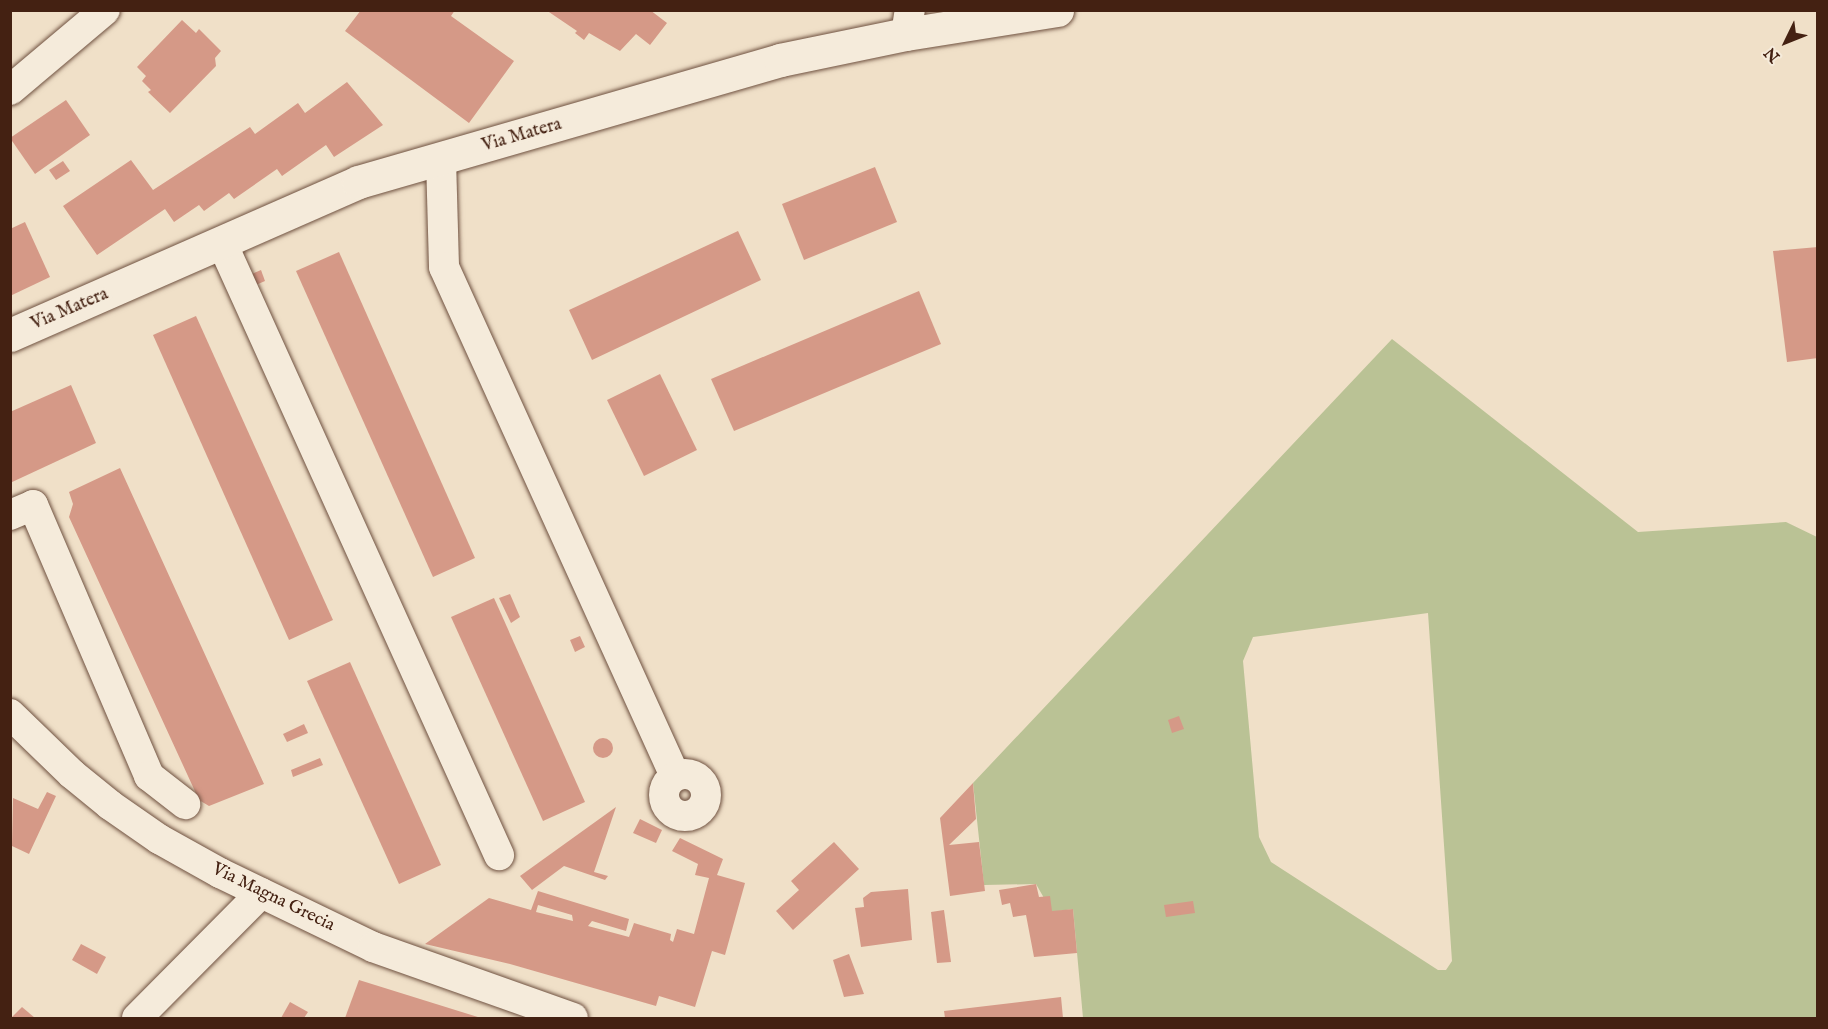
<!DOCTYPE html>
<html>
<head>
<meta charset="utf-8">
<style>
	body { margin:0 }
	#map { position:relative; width:1828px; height:1029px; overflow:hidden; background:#f0e0c8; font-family:"IM FELL English",serif }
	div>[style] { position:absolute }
	.green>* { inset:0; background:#bac295 }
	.building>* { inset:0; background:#d59987 }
	.round { border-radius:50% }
	.roads { filter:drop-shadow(0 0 2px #6f5140) drop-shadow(0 0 2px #6f5140) }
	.street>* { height:30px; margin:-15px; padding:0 15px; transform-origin:15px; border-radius:15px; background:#f5ebdb }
	.street>.ring { margin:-15px; padding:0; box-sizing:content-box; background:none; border:30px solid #f5ebdb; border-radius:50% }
	.secondary>* { height:33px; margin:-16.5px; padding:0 16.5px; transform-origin:16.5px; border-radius:16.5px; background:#f5ebdb }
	span { translate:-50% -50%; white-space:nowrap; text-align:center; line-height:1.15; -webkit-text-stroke:6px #f5ebdb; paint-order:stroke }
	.street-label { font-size:18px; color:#442112 }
	.frame { position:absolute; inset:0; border:12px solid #442112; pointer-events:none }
	.north { position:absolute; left:1756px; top:12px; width:60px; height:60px; -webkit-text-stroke:4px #f5ebdb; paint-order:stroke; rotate:227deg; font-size:16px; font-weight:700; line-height:24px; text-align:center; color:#442112 }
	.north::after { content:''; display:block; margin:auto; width:21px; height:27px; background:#442112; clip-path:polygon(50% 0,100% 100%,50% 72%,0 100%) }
</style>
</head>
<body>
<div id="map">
	<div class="green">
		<i style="clip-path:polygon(evenodd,1392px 339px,1638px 532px,1786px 522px,1817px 537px,1817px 1018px,1083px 1018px,1073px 909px,1052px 912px,1036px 884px,984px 885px,973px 783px,1392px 339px,1428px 613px,1452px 961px,1446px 970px,1438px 970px,1271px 862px,1259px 837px,1243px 661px,1253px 637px,1428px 613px)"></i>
	</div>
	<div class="building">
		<i style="clip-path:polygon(361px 10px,455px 10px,451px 16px,514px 61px,469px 123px,345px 31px)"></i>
		<i style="clip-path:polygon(546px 10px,650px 10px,667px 23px,650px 45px,636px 34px,620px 51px,589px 33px,584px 40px,575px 33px,577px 31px)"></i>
		<i style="clip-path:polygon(182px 20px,196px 33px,199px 29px,221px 51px,215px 58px,216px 66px,170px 113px,148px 92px,151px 90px,142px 81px,146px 76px,137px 67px)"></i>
		<i style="clip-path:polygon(347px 82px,383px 125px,334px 157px,326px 145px,282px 176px,277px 169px,234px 199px,229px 193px,204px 211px,199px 205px,174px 222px,165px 209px,97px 255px,63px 206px,131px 160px,153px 190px,250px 127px,255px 134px,298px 103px,305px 113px)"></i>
		<i style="clip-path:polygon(66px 100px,90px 135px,35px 174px,10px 138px)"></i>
		<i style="clip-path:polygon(63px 161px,70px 171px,56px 180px,49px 170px)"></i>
		<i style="clip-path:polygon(875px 167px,897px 222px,804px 260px,782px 204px)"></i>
		<i style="clip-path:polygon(25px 222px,50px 277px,10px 296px,10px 229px)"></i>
		<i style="clip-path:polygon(738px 231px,761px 280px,592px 360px,569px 310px)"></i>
		<i style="clip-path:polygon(1818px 247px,1818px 358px,1787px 362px,1773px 251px)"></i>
		<i style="clip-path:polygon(339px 252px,475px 558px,433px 577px,296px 271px)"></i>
		<i style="clip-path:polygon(261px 270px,265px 281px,251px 287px,247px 276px)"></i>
		<i style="clip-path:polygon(919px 291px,941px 344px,734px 431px,711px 379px)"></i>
		<i style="clip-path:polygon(196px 316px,333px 620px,289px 640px,153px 335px)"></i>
		<i style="clip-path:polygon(660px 374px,697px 450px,644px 476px,607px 400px)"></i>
		<i style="clip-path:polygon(71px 385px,96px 443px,10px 483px,10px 412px)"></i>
		<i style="clip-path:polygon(120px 468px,264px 784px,209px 806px,199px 800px,69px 517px,73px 504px,69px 492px)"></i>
		<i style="clip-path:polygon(510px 594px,520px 617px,511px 623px,499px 598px)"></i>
		<i style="clip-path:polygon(494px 598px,585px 802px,543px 821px,451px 617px)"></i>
		<i style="clip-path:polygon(580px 636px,585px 647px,575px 652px,570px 640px)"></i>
		<i style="clip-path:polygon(350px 662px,441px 865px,399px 884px,307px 681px)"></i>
		<i style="clip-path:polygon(1179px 716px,1184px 729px,1172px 733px,1168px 720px)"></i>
		<i style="clip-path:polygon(304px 724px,308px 733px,287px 742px,283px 734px)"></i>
		<i class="round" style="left:593px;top:738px;width:20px;height:20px"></i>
		<i style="clip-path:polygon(320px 758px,323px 765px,293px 777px,291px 770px)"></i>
		<i style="clip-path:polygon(973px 783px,976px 819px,949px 845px,979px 842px,985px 891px,950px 896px,940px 818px)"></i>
		<i style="clip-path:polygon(47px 792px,56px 796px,29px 854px,12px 846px,13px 798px,38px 809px)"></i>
		<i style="clip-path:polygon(616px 807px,594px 872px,608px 876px,605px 880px,564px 866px,532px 890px,520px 876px)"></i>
		<i style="clip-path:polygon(640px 819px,662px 830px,656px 843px,633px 833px)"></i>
		<i style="clip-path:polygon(evenodd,680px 838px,723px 859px,717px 875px,745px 883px,725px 955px,712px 951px,695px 1007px,659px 996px,656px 1006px,510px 964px,425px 944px,489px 898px,531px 910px,538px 891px,629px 919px,626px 931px,592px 921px,588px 926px,629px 937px,634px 923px,671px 934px,670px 940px,673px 942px,677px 929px,694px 934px,709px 878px,695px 875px,698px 864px,672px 851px,680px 838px,538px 905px,572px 915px,573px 921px,536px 912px,538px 905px)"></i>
		<i style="clip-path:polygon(834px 842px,859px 869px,793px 930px,776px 911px,799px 890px,791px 881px)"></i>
		<i style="clip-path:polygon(1036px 884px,1039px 897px,1050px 896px,1052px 911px,1073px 909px,1077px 953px,1034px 957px,1026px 915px,1013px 917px,1010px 903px,1002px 905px,999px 890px)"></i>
		<i style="clip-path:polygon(908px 889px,912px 940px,861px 947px,855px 908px,864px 907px,863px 898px,871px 892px)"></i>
		<i style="clip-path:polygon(1193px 901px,1195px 913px,1166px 917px,1164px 905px)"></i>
		<i style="clip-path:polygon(944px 910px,951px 962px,937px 963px,931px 912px)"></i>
		<i style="clip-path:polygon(81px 944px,106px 957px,97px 974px,72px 960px)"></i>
		<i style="clip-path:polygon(849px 954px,864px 994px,844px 997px,833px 960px)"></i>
		<i style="clip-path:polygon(359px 980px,481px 1018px,345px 1018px)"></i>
		<i style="clip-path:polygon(1061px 997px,1063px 1018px,945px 1018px,944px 1011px)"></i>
		<i style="clip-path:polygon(290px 1002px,308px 1012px,304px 1018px,281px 1018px)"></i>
		<i style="clip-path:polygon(22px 1007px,35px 1018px,11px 1018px)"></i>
	</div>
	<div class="roads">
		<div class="street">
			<i style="left:906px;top:34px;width:24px;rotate:-81deg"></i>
			<i style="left:10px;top:90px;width:124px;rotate:-40.1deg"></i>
			<i style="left:441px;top:159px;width:108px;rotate:88.4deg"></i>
			<i style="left:444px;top:267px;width:559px;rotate:65.59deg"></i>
			<i style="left:222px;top:243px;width:672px;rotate:65.65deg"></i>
			<i style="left:10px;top:515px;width:25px;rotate:-23deg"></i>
			<i style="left:33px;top:505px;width:295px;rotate:66.8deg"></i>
			<i style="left:149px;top:776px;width:46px;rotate:37.9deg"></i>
			<i style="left:10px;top:714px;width:86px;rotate:44.1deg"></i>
			<i style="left:72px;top:774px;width:49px;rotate:39.2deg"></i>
			<i style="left:110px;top:805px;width:60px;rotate:34.8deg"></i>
			<i style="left:159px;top:839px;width:70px;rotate:29.1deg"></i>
			<i style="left:220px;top:873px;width:170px;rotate:25.8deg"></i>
			<i style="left:373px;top:947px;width:212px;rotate:19.5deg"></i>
			<i class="ring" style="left:664px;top:774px;width:12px;height:12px"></i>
			<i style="left:137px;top:1018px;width:176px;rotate:-45.2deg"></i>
		</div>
		<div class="secondary">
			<i style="left:10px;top:335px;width:380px;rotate:-23.7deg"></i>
			<i style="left:358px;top:182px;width:439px;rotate:-16.1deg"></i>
			<i style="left:780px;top:60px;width:129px;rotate:-11.7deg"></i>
			<i style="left:906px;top:34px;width:153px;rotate:-9deg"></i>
		</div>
	</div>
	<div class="street-label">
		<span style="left:522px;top:136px;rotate:-16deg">Via Matera</span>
		<span style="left:70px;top:310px;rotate:-23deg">Via Matera</span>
		<span style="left:273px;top:898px;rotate:26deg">Via Magna Grecia</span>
	</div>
	<div class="frame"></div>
	<div class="north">N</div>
</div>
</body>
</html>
